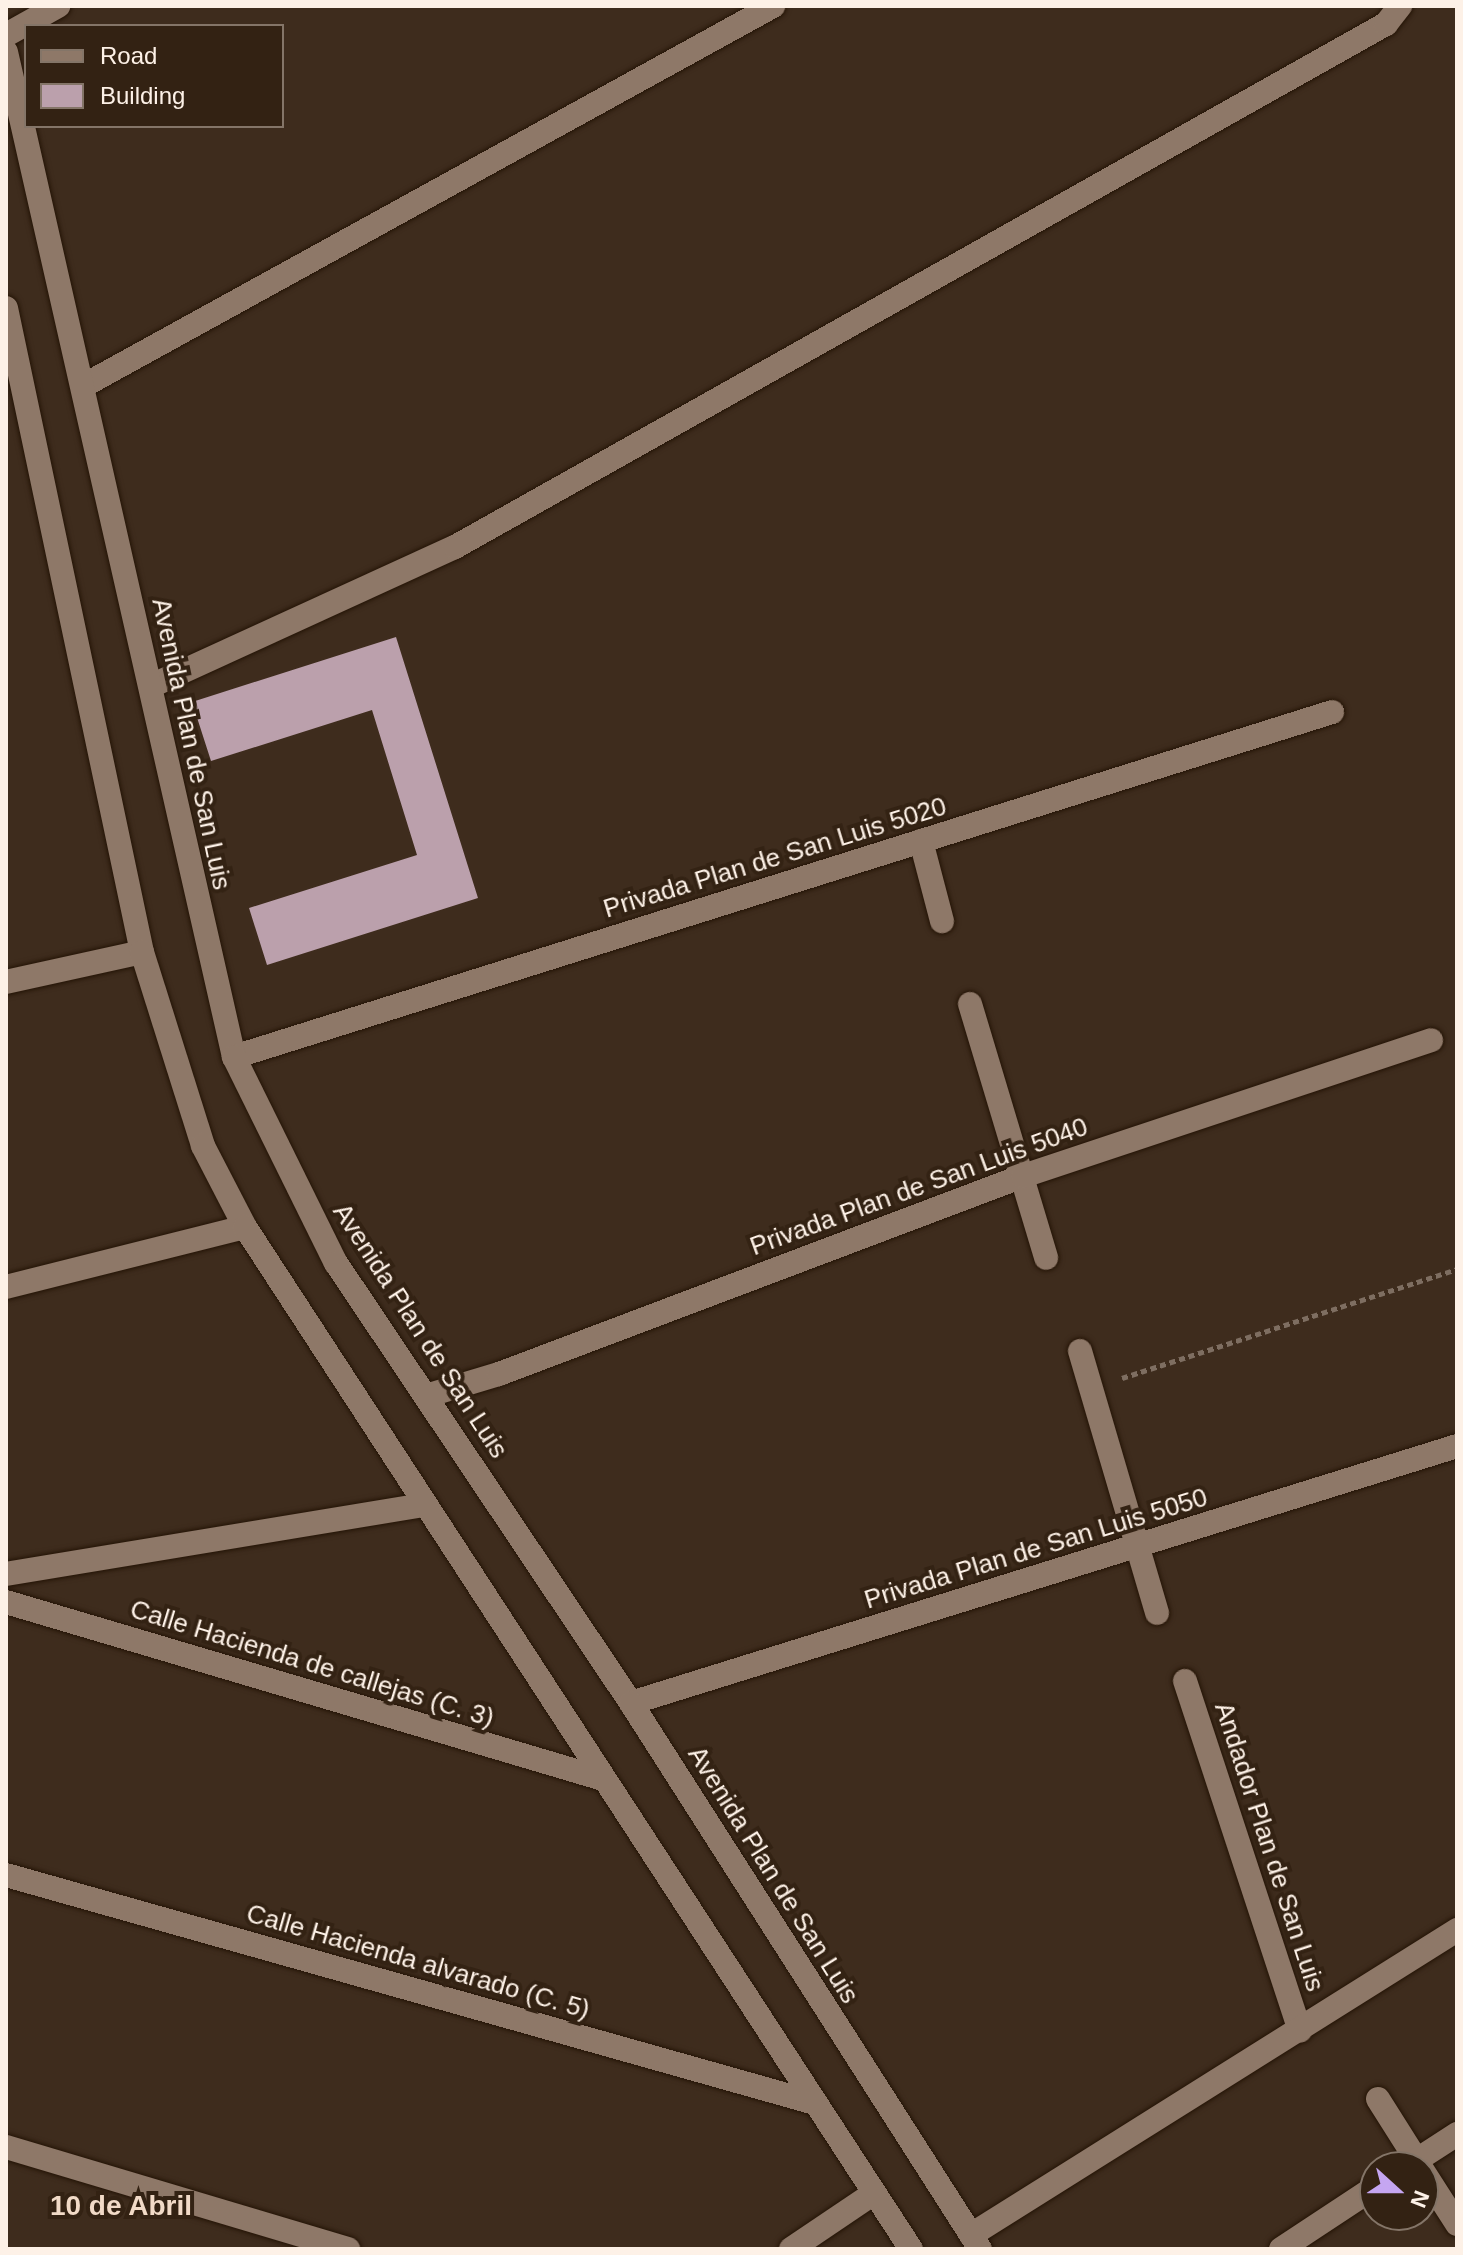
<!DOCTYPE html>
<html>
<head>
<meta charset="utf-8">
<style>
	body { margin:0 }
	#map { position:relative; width:1463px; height:2255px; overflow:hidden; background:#3e2c1d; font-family:Arial,sans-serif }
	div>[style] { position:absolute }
	.building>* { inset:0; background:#bba0ac }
	.path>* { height:5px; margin-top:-2.5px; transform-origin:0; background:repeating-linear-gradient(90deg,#7e6e61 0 6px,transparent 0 10px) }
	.roads { filter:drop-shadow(0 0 2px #241406) drop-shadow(0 0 2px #241406) }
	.street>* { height:24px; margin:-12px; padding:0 12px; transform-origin:12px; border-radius:12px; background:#8e7868 }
	.secondary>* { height:24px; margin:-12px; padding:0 12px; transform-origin:12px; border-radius:12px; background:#8e7868 }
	span { translate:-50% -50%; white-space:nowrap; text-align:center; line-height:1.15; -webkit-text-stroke:8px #332213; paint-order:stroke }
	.street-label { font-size:26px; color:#fdf1e7 }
	.neighbourhood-label { font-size:28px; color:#f1dac7; font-weight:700 }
	.frame { position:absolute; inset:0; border:8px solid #fdf1e7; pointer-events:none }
	.legend { position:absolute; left:24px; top:24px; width:260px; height:104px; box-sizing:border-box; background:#332213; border:2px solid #847568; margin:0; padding:10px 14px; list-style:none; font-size:24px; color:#fdf1e7 }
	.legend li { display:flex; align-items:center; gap:16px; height:40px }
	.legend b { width:40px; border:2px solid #847568 }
	.north { position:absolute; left:1359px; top:2151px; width:80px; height:80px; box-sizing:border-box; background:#332213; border:2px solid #847568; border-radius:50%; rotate:111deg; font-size:22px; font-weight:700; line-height:32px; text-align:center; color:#fdf1e7 }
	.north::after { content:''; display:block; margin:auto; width:28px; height:36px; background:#c5a6f1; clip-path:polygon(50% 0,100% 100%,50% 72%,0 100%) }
</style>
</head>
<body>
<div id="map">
	<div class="building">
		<i style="clip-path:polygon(396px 637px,478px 898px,267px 965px,249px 908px,417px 855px,372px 710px,211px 761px,192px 702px)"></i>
	</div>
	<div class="path">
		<i style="left:1122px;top:1378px;width:352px;rotate:-18deg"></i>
	</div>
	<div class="roads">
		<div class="street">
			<i style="left:83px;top:386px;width:788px;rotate:-28.84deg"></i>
			<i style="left:151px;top:686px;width:334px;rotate:-24.6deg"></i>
			<i style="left:455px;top:547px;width:1068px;rotate:-29.33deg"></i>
			<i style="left:1386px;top:24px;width:23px;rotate:-52deg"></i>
			<i style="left:921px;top:841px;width:83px;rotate:75.3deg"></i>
			<i style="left:6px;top:982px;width:139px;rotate:-12.4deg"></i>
			<i style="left:970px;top:1004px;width:265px;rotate:73.3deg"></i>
			<i style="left:234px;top:1057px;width:1151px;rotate:-17.44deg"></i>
			<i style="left:6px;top:1287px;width:246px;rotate:-14.1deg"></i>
			<i style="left:1080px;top:1351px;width:273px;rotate:73.6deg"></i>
			<i style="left:429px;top:1395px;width:73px;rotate:-16.7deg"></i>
			<i style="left:499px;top:1374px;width:560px;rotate:-20.7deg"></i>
			<i style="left:1023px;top:1176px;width:430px;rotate:-18.4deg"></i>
			<i style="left:6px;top:1574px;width:424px;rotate:-9.4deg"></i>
			<i style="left:6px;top:1602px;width:623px;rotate:16.51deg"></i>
			<i style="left:1185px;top:1681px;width:368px;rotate:71.8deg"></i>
			<i style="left:631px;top:1703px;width:865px;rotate:-17.28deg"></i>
			<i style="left:6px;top:1875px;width:841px;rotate:15.74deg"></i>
			<i style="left:1378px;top:2099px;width:80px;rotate:57.7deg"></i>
			<i style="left:6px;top:2147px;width:357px;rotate:16.6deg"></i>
			<i style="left:1406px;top:2167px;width:61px;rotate:-32.9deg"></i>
			<i style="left:1423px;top:2171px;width:63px;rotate:57.3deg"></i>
			<i style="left:971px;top:2235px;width:574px;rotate:-32.11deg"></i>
			<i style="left:791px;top:2249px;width:100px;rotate:-34deg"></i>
			<i style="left:1281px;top:2249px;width:113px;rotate:-33.4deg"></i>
		</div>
		<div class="secondary">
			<i style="left:6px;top:35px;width:60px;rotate:-29.1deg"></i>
			<i style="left:6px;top:52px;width:1031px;rotate:77.22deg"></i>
			<i style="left:234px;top:1057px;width:230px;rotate:63.7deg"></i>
			<i style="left:336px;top:1263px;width:530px;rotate:56.16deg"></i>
			<i style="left:631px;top:1703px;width:648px;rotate:57.41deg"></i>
			<i style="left:6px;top:308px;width:658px;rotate:78.08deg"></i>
			<i style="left:142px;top:952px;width:203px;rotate:72.5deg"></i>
			<i style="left:203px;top:1146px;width:91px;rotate:62.6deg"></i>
			<i style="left:245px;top:1227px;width:1220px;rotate:56.91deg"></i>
		</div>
	</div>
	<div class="street-label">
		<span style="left:191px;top:744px;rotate:78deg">Avenida Plan de San Luis</span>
		<span style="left:775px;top:858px;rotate:-17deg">Privada Plan de San Luis 5020</span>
		<span style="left:919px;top:1187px;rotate:-20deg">Privada Plan de San Luis 5040</span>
		<span style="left:420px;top:1331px;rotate:57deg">Avenida Plan de San Luis</span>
		<span style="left:1036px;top:1549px;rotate:-17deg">Privada Plan de San Luis 5050</span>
		<span style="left:312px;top:1664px;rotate:17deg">Calle Hacienda de callejas (C. 3)</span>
		<span style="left:1269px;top:1847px;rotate:72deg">Andador Plan de San Luis</span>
		<span style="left:773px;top:1875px;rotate:58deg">Avenida Plan de San Luis</span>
		<span style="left:418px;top:1962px;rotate:16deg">Calle Hacienda alvarado (C. 5)</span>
	</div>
	<div class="neighbourhood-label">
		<span style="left:121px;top:2206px">10 de Abril</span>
	</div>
	<div class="frame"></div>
	<ul class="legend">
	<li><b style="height:10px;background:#8e7868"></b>Road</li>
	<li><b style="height:22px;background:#bba0ac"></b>Building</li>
	</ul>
	<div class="north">N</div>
</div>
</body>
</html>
